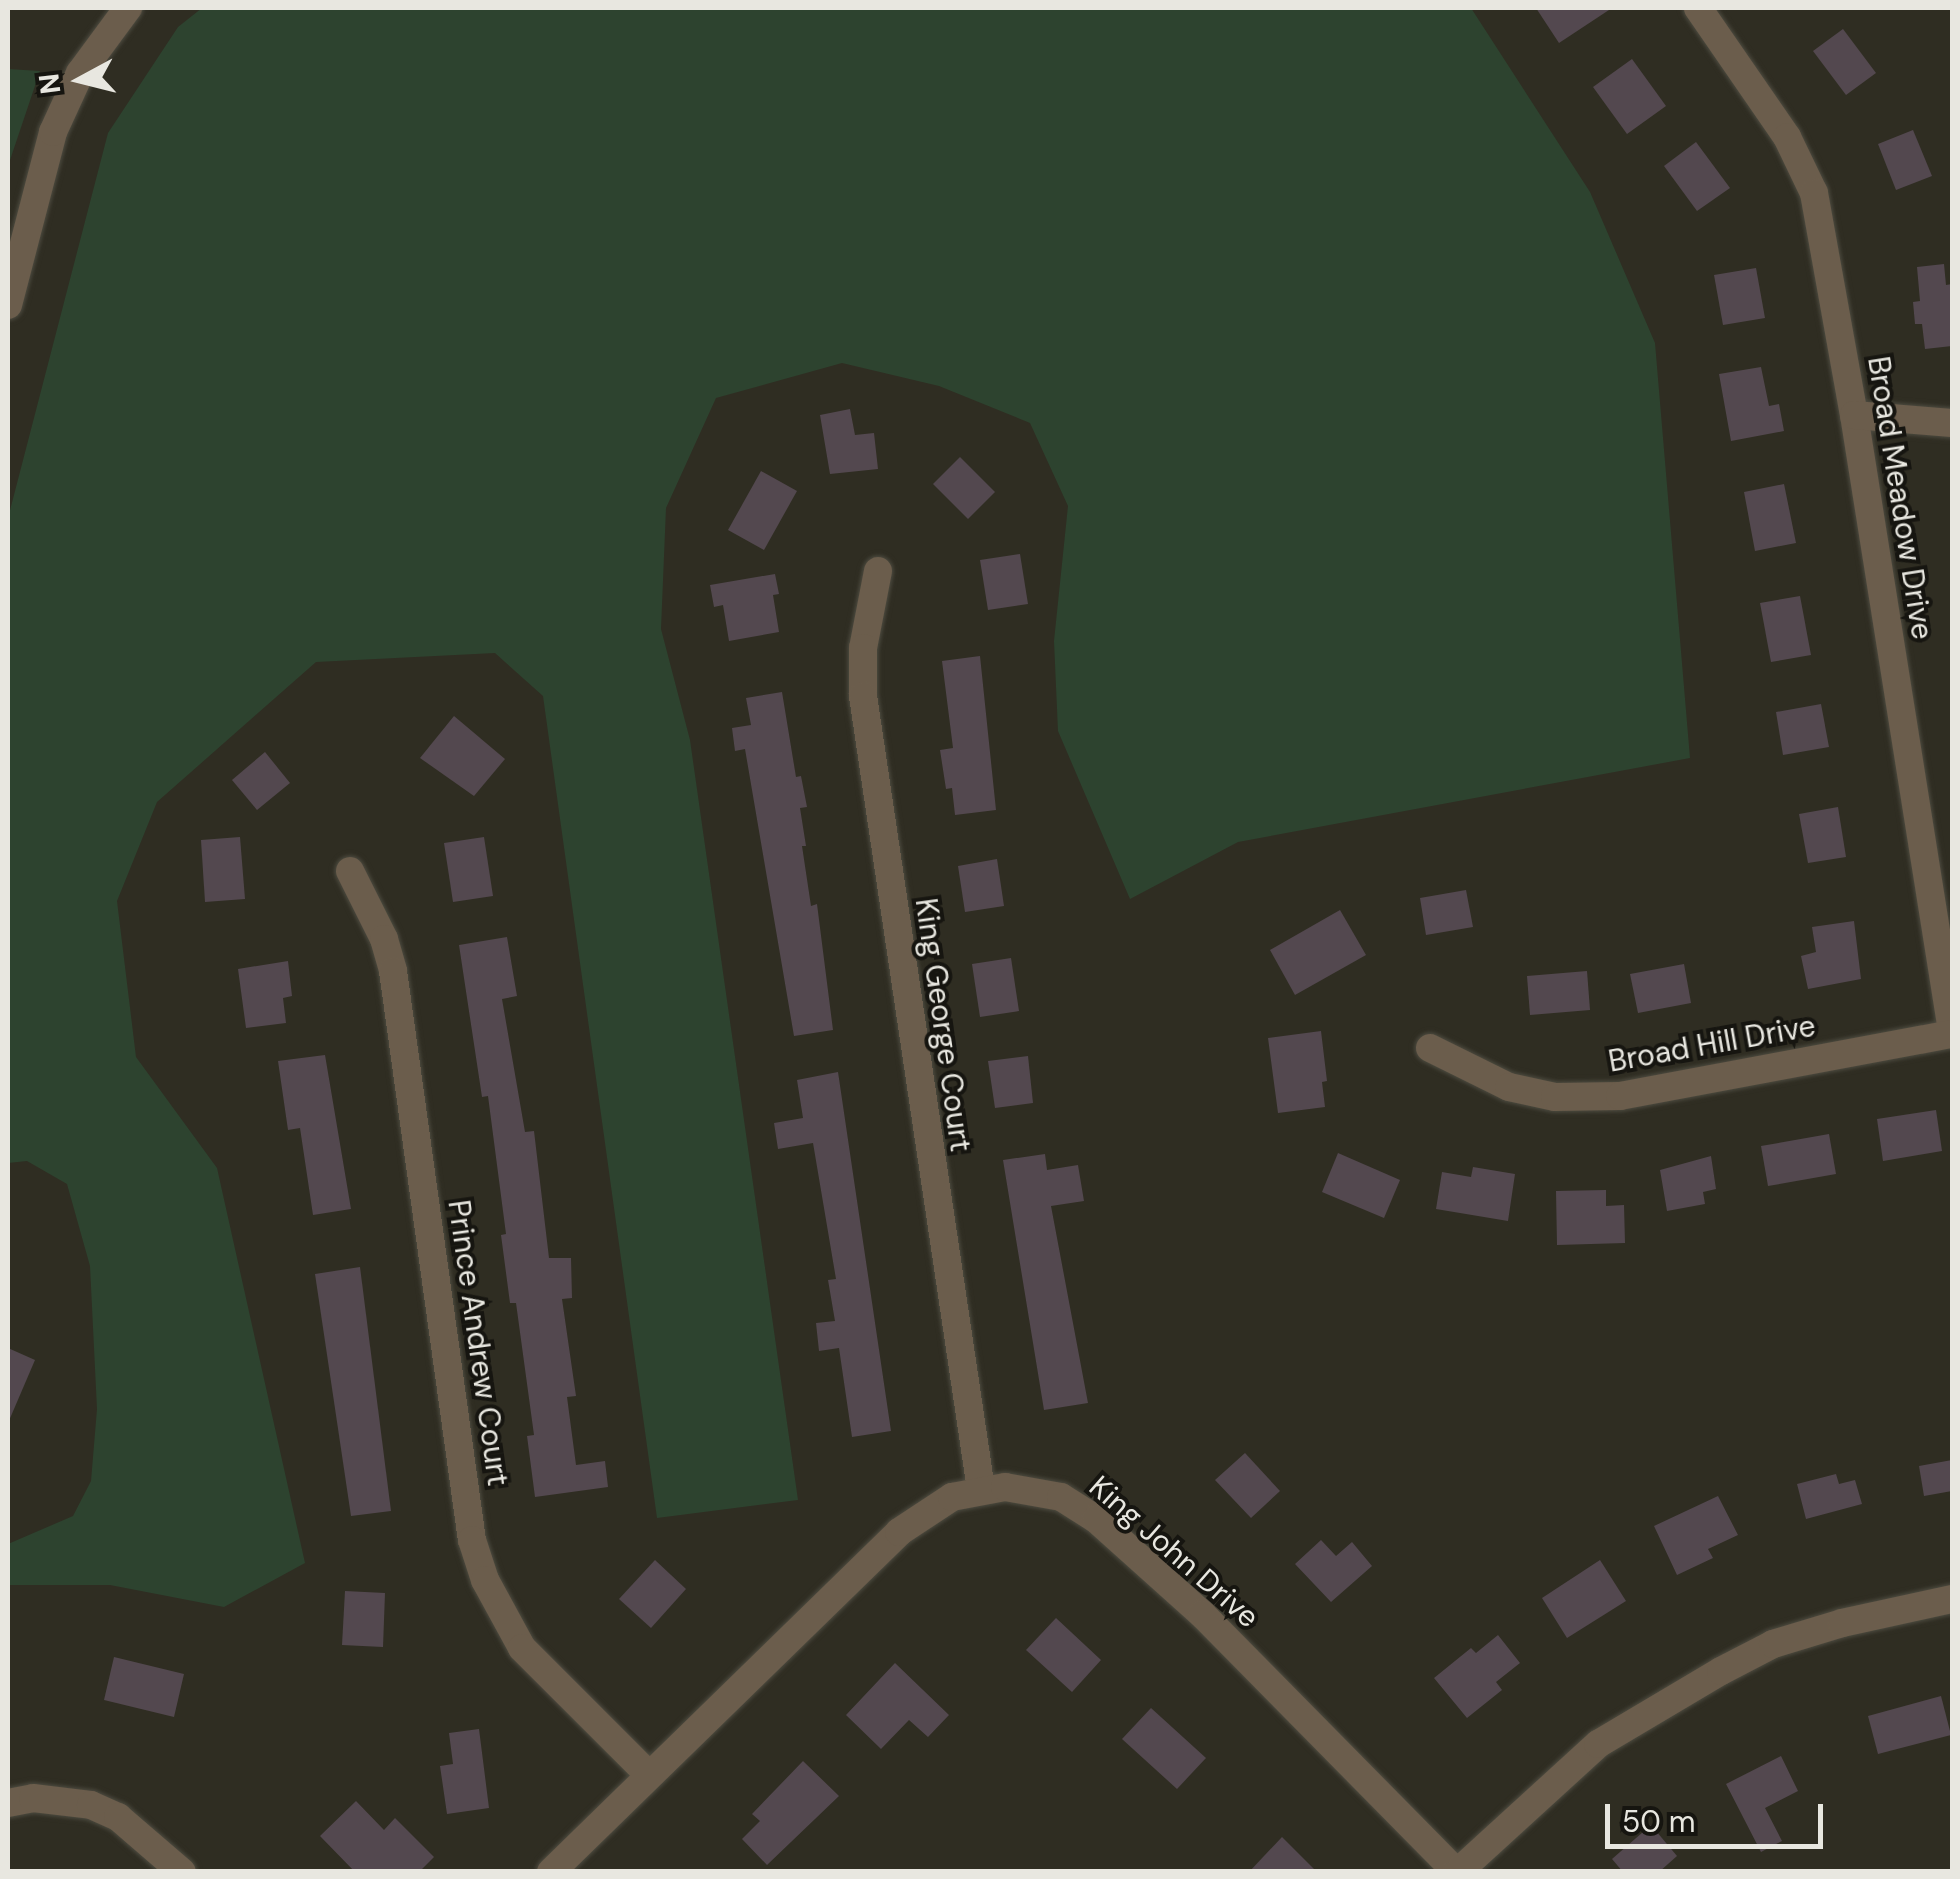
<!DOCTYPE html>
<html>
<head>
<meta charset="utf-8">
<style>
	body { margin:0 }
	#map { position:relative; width:1960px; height:1879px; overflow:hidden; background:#2f2d22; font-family:"DM Sans",sans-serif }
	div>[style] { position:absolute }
	.green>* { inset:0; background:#2d432f }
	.building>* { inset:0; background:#53484f }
	.roads { filter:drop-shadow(0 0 2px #4d4b40) drop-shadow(0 0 2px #4d4b40) }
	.minor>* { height:28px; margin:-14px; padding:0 14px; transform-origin:14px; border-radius:14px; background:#6b5d4c }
	.tertiary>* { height:28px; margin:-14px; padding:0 14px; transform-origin:14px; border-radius:14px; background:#6b5d4c }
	span { translate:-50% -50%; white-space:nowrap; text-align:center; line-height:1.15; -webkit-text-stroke:8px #161510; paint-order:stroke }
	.street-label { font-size:30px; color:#e8e7e0 }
	.frame { position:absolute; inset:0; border:10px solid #e8e7e0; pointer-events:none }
	.north { position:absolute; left:30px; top:30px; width:100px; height:100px; -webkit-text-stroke:8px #161510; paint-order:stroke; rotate:263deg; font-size:28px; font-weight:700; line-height:40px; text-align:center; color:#e8e7e0 }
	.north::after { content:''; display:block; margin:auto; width:35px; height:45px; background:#e8e7e0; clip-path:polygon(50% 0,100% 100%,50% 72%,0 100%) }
	.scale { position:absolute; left:1605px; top:1804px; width:218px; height:45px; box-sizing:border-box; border:5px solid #e8e7e0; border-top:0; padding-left:12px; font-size:30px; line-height:35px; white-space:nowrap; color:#e8e7e0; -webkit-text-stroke:8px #161510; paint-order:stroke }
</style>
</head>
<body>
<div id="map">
	<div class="green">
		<i style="clip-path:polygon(202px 8px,1471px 8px,1590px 192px,1655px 343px,1690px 758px,1238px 842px,1130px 899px,1058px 731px,1054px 641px,1068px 506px,1030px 423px,939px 386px,842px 363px,716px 398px,666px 508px,661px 629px,690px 740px,798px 1500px,657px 1518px,543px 696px,495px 653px,316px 662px,157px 802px,117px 901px,136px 1057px,217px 1168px,305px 1563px,224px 1607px,110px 1585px,8px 1585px,8px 1544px,73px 1516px,91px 1481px,97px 1409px,90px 1266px,67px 1184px,27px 1161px,8px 1163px,8px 518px,108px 133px,178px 27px)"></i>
		<i style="clip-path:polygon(8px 69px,40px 71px,8px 166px)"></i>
	</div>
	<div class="building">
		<i style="clip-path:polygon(1536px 8px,1612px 8px,1559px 43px)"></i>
		<i style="clip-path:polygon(1843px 29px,1876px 73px,1846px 95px,1813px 51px)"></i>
		<i style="clip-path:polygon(1632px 59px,1666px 106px,1627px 134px,1593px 87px)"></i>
		<i style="clip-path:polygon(1913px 130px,1932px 176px,1896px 190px,1878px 144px)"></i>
		<i style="clip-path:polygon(1696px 142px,1730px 188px,1697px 211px,1664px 166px)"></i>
		<i style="clip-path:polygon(1944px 264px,1946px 285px,1952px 284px,1952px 346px,1925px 349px,1922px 324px,1915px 324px,1913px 302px,1920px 301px,1917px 267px)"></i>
		<i style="clip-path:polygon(1756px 268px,1765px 318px,1723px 325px,1714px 275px)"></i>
		<i style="clip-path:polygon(1761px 367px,1769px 406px,1779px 404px,1784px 431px,1731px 441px,1719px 374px)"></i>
		<i style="clip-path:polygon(850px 409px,855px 435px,874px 433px,878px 469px,830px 474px,820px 415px)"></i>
		<i style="clip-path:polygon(960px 457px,995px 492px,968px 519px,933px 484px)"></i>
		<i style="clip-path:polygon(761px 471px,797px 491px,764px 550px,728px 530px)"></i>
		<i style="clip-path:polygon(1784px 484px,1796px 543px,1755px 551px,1744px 492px)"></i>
		<i style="clip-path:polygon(1020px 554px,1028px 604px,988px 610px,980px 560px)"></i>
		<i style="clip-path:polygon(775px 574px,779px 594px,773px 595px,779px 632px,729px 641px,723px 605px,714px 607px,710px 585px)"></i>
		<i style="clip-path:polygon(1800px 596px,1811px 655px,1771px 662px,1760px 603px)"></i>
		<i style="clip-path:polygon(980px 656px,996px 810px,955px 815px,952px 788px,946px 789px,940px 750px,953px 748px,942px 661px)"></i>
		<i style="clip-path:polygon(782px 692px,796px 777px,801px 776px,807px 807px,800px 808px,806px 846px,802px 846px,811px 906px,817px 904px,833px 1030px,794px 1036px,745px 749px,735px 751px,732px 728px,751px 725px,746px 698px)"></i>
		<i style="clip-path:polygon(1821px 704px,1829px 747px,1783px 755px,1776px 712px)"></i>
		<i style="clip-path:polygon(454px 716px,505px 759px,474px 796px,420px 758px)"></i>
		<i style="clip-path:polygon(265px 752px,290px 783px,257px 810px,232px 780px)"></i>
		<i style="clip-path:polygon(1838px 807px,1846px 857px,1808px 863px,1799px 814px)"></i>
		<i style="clip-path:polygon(240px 837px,245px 899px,205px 902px,201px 840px)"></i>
		<i style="clip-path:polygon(484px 837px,493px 896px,453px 902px,444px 843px)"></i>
		<i style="clip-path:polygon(997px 859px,1004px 906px,965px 912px,958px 866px)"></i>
		<i style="clip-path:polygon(1466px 890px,1473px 927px,1426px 935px,1420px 898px)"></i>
		<i style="clip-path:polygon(1340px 910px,1366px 955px,1295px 995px,1270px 950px)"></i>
		<i style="clip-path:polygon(1854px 921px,1861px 979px,1808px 989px,1801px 956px,1816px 952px,1812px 927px)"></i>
		<i style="clip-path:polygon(507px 937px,517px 996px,502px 999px,525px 1132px,534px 1131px,549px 1258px,571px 1258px,572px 1298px,562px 1299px,576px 1396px,567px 1397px,576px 1465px,605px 1461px,608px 1487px,535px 1497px,527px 1436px,534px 1435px,516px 1303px,510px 1303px,501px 1235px,506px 1234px,488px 1096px,482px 1097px,459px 945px)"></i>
		<i style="clip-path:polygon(1011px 958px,1019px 1011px,980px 1017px,972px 964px)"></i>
		<i style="clip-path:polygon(288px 961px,292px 996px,283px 998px,286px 1023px,246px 1028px,238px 969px)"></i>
		<i style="clip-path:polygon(1684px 964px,1691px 1003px,1638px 1013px,1630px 974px)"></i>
		<i style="clip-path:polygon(1587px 971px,1590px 1010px,1530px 1015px,1527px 976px)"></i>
		<i style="clip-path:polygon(1321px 1031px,1327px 1081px,1322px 1082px,1325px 1107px,1278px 1113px,1268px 1038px)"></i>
		<i style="clip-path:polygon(325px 1055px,351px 1209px,313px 1215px,300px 1128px,288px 1130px,278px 1061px)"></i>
		<i style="clip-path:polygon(1028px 1056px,1033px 1103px,995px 1108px,988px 1061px)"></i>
		<i style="clip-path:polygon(838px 1072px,891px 1431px,852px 1437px,839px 1348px,819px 1351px,816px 1323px,835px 1321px,828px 1280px,836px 1279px,813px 1143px,778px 1149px,774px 1123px,803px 1118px,797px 1080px)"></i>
		<i style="clip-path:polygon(1936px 1110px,1942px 1151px,1883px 1161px,1877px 1119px)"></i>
		<i style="clip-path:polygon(1829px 1134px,1836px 1174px,1768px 1186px,1761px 1146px)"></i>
		<i style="clip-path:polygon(1338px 1153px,1400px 1180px,1384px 1218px,1322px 1192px)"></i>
		<i style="clip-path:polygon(1045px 1154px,1047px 1170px,1078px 1165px,1084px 1201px,1051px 1206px,1088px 1403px,1044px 1410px,1003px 1160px)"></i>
		<i style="clip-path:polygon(1711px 1156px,1716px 1189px,1703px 1192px,1705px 1204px,1667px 1211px,1660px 1170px)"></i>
		<i style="clip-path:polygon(1473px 1167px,1515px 1174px,1508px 1221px,1436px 1209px,1442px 1172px,1471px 1177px)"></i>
		<i style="clip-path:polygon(1606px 1190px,1606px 1206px,1624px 1205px,1625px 1243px,1557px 1245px,1556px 1191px)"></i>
		<i style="clip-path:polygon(360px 1267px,391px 1511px,351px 1516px,315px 1274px)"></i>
		<i style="clip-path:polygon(8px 1348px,35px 1360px,8px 1423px)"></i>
		<i style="clip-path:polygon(1245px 1453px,1280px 1491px,1251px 1518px,1215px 1480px)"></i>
		<i style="clip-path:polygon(1952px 1460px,1952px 1491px,1924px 1496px,1919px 1466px)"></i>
		<i style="clip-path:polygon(1836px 1474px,1839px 1484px,1855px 1480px,1862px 1504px,1806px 1519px,1797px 1484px)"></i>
		<i style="clip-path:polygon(1718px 1496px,1738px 1535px,1708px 1549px,1713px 1558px,1677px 1575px,1654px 1526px)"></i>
		<i style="clip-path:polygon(1321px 1540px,1336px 1556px,1352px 1542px,1372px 1566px,1331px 1602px,1295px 1564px)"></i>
		<i style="clip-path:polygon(655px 1560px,686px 1589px,651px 1628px,619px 1599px)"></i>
		<i style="clip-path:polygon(1600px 1560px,1626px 1601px,1567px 1638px,1542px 1598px)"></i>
		<i style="clip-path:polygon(345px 1591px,385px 1593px,383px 1647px,342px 1645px)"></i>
		<i style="clip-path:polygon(1056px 1618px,1101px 1660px,1072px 1692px,1026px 1650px)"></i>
		<i style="clip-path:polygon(1498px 1635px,1520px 1663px,1496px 1682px,1502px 1690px,1467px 1718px,1434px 1678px,1471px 1648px,1476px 1653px)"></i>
		<i style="clip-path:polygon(114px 1657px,184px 1674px,174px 1717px,104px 1700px)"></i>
		<i style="clip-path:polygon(895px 1663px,949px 1715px,928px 1737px,909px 1720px,881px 1749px,846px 1715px)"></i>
		<i style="clip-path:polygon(1941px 1696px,1951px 1735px,1878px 1754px,1868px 1716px)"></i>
		<i style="clip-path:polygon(1151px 1708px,1206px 1758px,1177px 1789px,1122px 1739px)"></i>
		<i style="clip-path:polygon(479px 1729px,489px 1808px,447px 1814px,440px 1766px,453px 1764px,449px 1733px)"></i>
		<i style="clip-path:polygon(1781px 1756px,1798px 1791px,1765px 1808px,1782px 1841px,1761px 1852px,1726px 1784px)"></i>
		<i style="clip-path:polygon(803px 1761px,839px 1796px,767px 1865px,742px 1839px,760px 1821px,752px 1814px)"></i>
		<i style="clip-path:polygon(356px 1801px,384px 1830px,395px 1818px,434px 1857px,419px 1872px,355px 1872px,320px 1836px)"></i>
		<i style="clip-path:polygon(1651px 1825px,1677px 1856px,1659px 1872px,1623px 1872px,1612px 1859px)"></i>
		<i style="clip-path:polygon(1282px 1837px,1317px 1872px,1249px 1872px)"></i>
	</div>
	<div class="roads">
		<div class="minor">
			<i style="left:1698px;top:8px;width:157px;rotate:55.4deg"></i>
			<i style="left:1787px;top:137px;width:62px;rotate:64.3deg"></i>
			<i style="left:1814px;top:193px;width:226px;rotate:79.8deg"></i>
			<i style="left:1854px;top:415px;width:624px;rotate:80.96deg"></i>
			<i style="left:1854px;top:415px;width:98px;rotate:4.7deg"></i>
			<i style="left:878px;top:571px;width:78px;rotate:101deg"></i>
			<i style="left:863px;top:648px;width:48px;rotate:90deg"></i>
			<i style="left:863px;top:696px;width:802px;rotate:81.54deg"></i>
			<i style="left:350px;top:871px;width:76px;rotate:63.4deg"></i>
			<i style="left:384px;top:939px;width:33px;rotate:74deg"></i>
			<i style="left:393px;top:971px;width:574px;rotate:82.1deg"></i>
			<i style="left:472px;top:1540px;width:42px;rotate:72deg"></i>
			<i style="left:485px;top:1580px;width:77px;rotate:61.4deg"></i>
			<i style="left:522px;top:1648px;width:177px;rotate:45deg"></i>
			<i style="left:1430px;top:1048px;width:88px;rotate:26.3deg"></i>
			<i style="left:1509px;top:1087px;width:47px;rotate:12.3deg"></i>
			<i style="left:1555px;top:1097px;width:65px;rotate:-0.9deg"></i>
			<i style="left:1620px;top:1096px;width:338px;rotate:-10.6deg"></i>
			<i style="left:8px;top:1803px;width:25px;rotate:-11deg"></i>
			<i style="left:33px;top:1798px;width:58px;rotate:6.9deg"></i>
			<i style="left:91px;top:1805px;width:30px;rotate:24deg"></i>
			<i style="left:118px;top:1817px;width:84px;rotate:40.7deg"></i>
			<i style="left:551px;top:1872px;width:487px;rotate:-44.3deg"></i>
			<i style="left:899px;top:1532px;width:64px;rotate:-33.4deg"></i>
			<i style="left:952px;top:1497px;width:54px;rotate:-10.7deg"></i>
			<i style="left:1005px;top:1487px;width:57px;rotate:10.1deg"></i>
			<i style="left:1061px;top:1497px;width:41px;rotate:32.2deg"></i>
			<i style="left:1096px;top:1519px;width:142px;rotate:41.9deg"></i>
			<i style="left:1202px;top:1614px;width:362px;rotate:45.4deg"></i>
			<i style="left:1458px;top:1872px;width:190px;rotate:-42.4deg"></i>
			<i style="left:1598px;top:1744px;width:143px;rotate:-30.7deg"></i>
			<i style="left:1721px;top:1671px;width:59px;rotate:-27.4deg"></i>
			<i style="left:1773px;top:1644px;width:72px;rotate:-16.9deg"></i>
			<i style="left:1842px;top:1623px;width:113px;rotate:-12.3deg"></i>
		</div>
		<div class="tertiary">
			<i style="left:8px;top:305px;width:179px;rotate:-75.4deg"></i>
			<i style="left:53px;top:132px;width:65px;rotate:-65.4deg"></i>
			<i style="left:80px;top:73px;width:81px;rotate:-53.6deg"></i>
		</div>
	</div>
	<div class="street-label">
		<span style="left:1900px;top:498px;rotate:81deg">Broad Meadow Drive</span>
		<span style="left:943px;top:1025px;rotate:82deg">King George Court</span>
		<span style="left:1712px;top:1044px;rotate:-10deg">Broad Hill Drive</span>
		<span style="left:478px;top:1343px;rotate:82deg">Prince Andrew Court</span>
		<span style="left:1174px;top:1552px;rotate:41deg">King John Drive</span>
	</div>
	<div class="frame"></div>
	<div class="north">N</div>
	<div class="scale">50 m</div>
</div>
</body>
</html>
